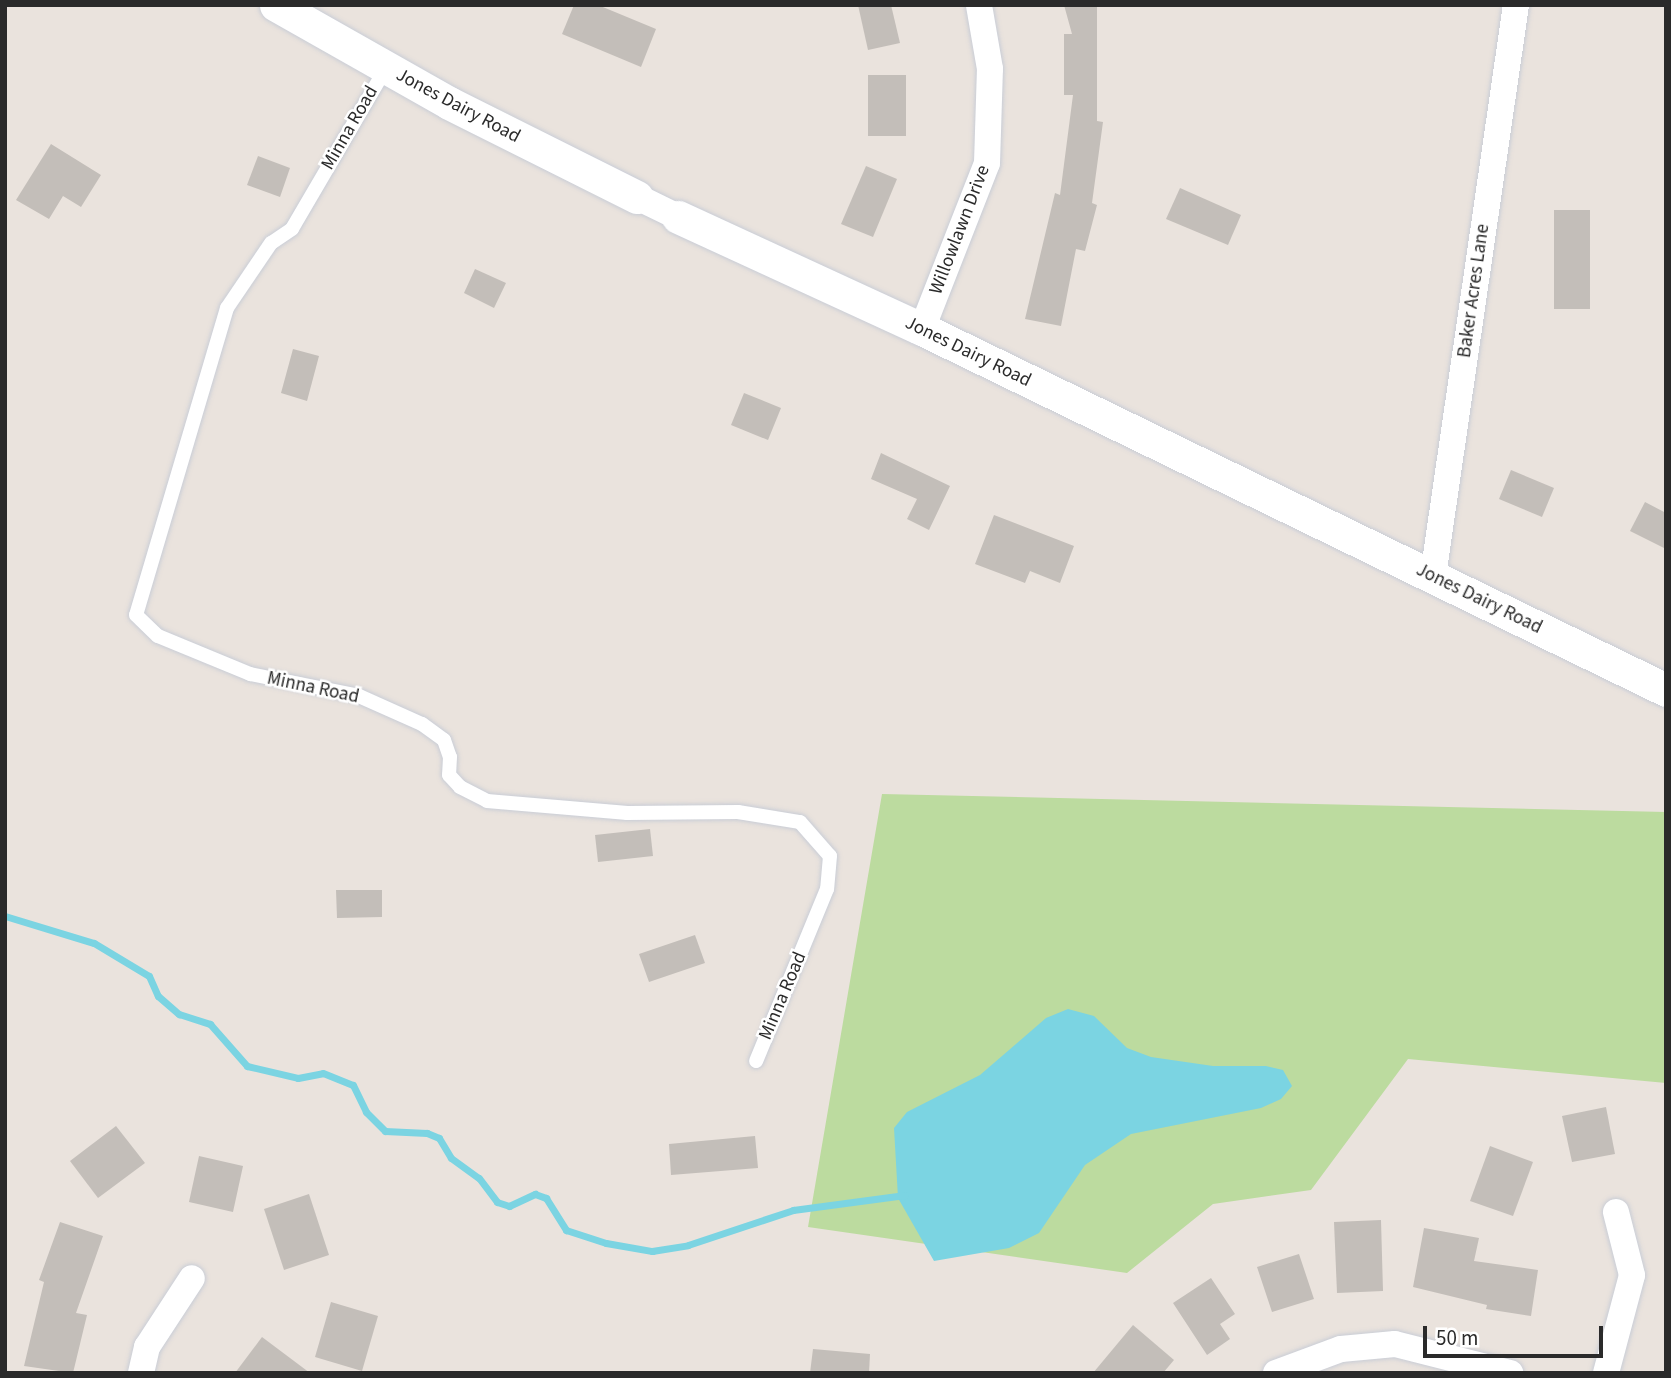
<!DOCTYPE html>
<html>
<head>
<meta charset="utf-8">
<style>
	body { margin:0 }
	#map { position:relative; width:1671px; height:1378px; overflow:hidden; background:#eae3dd; font-family:"Source Sans 3",sans-serif }
	div>[style] { position:absolute }
	.green>* { inset:0; background:#bcdb9f }
	.water>* { inset:0; background:#7bd4e2 }
	.stream>* { height:7px; margin:-3.5px; padding:0 3.5px; transform-origin:3.5px; border-radius:3.5px; background:#7bd4e2 }
	.building>* { inset:0; background:#c3beb9 }
	.roads { filter:drop-shadow(0 0 2px #c9cdd6) drop-shadow(0 0 2px #c9cdd6) }
	.service>* { height:14px; margin:-7px; padding:0 7px; transform-origin:7px; border-radius:7px; background:#fff }
	.minor>* { height:26px; margin:-13px; padding:0 13px; transform-origin:13px; border-radius:13px; background:#fff }
	.tertiary>* { height:33px; margin:-16.5px; padding:0 16.5px; transform-origin:16.5px; border-radius:16.5px; background:#fff }
	span { translate:-50% -50%; white-space:nowrap; text-align:center; line-height:1.15; -webkit-text-stroke:5px #fff; paint-order:stroke }
	.street-label { font-size:19px; color:#2a2a2a }
	.frame { position:absolute; inset:0; border:7px solid #2a2a2a; pointer-events:none }
	.scale { position:absolute; left:1423px; top:1326px; width:180px; height:32px; box-sizing:border-box; border:4px solid #2a2a2a; border-top:0; padding-left:9px; font-size:21px; line-height:24px; white-space:nowrap; color:#2a2a2a; -webkit-text-stroke:5px #fff; paint-order:stroke }
</style>
</head>
<body>
<div id="map">
	<div class="green">
		<i style="clip-path:polygon(882px 794px,1666px 812px,1666px 1083px,1408px 1059px,1311px 1190px,1213px 1204px,1127px 1273px,808px 1227px)"></i>
	</div>
	<div class="water">
		<i style="clip-path:polygon(1068px 1009px,1094px 1016px,1127px 1048px,1151px 1057px,1213px 1066px,1266px 1066px,1283px 1070px,1292px 1086px,1281px 1099px,1261px 1108px,1131px 1134px,1085px 1165px,1039px 1233px,1009px 1248px,934px 1261px,898px 1198px,894px 1128px,907px 1112px,980px 1075px,1046px 1018px)"></i>
	</div>
	<div class="stream">
		<i style="left:5px;top:916px;width:93px;rotate:16.9deg"></i>
		<i style="left:94px;top:943px;width:64px;rotate:31deg"></i>
		<i style="left:149px;top:976px;width:22px;rotate:66deg"></i>
		<i style="left:158px;top:996px;width:28px;rotate:41deg"></i>
		<i style="left:179px;top:1014px;width:33px;rotate:18deg"></i>
		<i style="left:210px;top:1024px;width:56px;rotate:48.6deg"></i>
		<i style="left:247px;top:1066px;width:52px;rotate:13.2deg"></i>
		<i style="left:298px;top:1078px;width:25px;rotate:-11deg"></i>
		<i style="left:323px;top:1073px;width:32px;rotate:22deg"></i>
		<i style="left:353px;top:1085px;width:30px;rotate:64deg"></i>
		<i style="left:366px;top:1112px;width:27px;rotate:45deg"></i>
		<i style="left:385px;top:1131px;width:42px;rotate:2.7deg"></i>
		<i style="left:427px;top:1133px;width:13px;rotate:23deg"></i>
		<i style="left:439px;top:1138px;width:23px;rotate:59deg"></i>
		<i style="left:451px;top:1158px;width:34px;rotate:36deg"></i>
		<i style="left:479px;top:1178px;width:30px;rotate:53deg"></i>
		<i style="left:497px;top:1202px;width:13px;rotate:18deg"></i>
		<i style="left:509px;top:1206px;width:29px;rotate:-25deg"></i>
		<i style="left:535px;top:1194px;width:12px;rotate:20deg"></i>
		<i style="left:546px;top:1198px;width:38px;rotate:58deg"></i>
		<i style="left:566px;top:1230px;width:42px;rotate:18deg"></i>
		<i style="left:606px;top:1243px;width:47px;rotate:9.9deg"></i>
		<i style="left:652px;top:1251px;width:36px;rotate:-9deg"></i>
		<i style="left:688px;top:1245px;width:111px;rotate:-18.4deg"></i>
		<i style="left:793px;top:1210px;width:113px;rotate:-7.6deg"></i>
	</div>
	<div class="building">
		<i style="clip-path:polygon(574px 5px,598px 5px,656px 29px,641px 67px,562px 34px)"></i>
		<i style="clip-path:polygon(858px 5px,891px 5px,900px 43px,868px 50px)"></i>
		<i style="clip-path:polygon(1064px 5px,1097px 5px,1097px 121px,1103px 122px,1092px 203px,1097px 205px,1085px 251px,1076px 249px,1061px 326px,1025px 319px,1055px 193px,1060px 195px,1073px 95px,1064px 95px,1064px 34px,1072px 34px)"></i>
		<i style="clip-path:polygon(868px 75px,906px 75px,906px 136px,868px 136px)"></i>
		<i style="clip-path:polygon(51px 144px,101px 175px,81px 207px,63px 196px,49px 219px,16px 200px)"></i>
		<i style="clip-path:polygon(258px 156px,290px 168px,280px 197px,247px 185px)"></i>
		<i style="clip-path:polygon(866px 166px,897px 179px,873px 237px,841px 224px)"></i>
		<i style="clip-path:polygon(1180px 188px,1241px 215px,1228px 245px,1166px 219px)"></i>
		<i style="clip-path:polygon(1554px 210px,1590px 210px,1590px 309px,1554px 309px)"></i>
		<i style="clip-path:polygon(475px 269px,506px 283px,494px 308px,464px 293px)"></i>
		<i style="clip-path:polygon(293px 349px,319px 356px,307px 401px,281px 393px)"></i>
		<i style="clip-path:polygon(744px 393px,781px 408px,768px 440px,731px 425px)"></i>
		<i style="clip-path:polygon(881px 453px,950px 486px,929px 530px,907px 519px,917px 499px,871px 479px)"></i>
		<i style="clip-path:polygon(1511px 470px,1554px 488px,1542px 517px,1499px 499px)"></i>
		<i style="clip-path:polygon(1645px 502px,1666px 513px,1666px 549px,1630px 531px)"></i>
		<i style="clip-path:polygon(994px 515px,1074px 546px,1060px 583px,1030px 571px,1025px 583px,975px 564px)"></i>
		<i style="clip-path:polygon(650px 829px,653px 856px,598px 862px,595px 835px)"></i>
		<i style="clip-path:polygon(336px 890px,382px 890px,382px 917px,337px 918px)"></i>
		<i style="clip-path:polygon(695px 935px,705px 963px,649px 982px,639px 954px)"></i>
		<i style="clip-path:polygon(1606px 1107px,1615px 1154px,1572px 1162px,1562px 1116px)"></i>
		<i style="clip-path:polygon(116px 1126px,145px 1163px,98px 1198px,70px 1161px)"></i>
		<i style="clip-path:polygon(755px 1136px,758px 1168px,671px 1175px,669px 1144px)"></i>
		<i style="clip-path:polygon(1490px 1146px,1533px 1162px,1513px 1216px,1470px 1201px)"></i>
		<i style="clip-path:polygon(199px 1156px,243px 1166px,233px 1212px,189px 1202px)"></i>
		<i style="clip-path:polygon(309px 1194px,329px 1255px,284px 1270px,264px 1209px)"></i>
		<i style="clip-path:polygon(1381px 1220px,1383px 1291px,1337px 1293px,1334px 1222px)"></i>
		<i style="clip-path:polygon(60px 1222px,103px 1236px,76px 1313px,87px 1315px,73px 1373px,24px 1366px,44px 1282px,39px 1280px)"></i>
		<i style="clip-path:polygon(1424px 1228px,1479px 1238px,1474px 1261px,1538px 1270px,1531px 1316px,1486px 1309px,1487px 1305px,1413px 1287px)"></i>
		<i style="clip-path:polygon(1299px 1254px,1314px 1299px,1272px 1312px,1257px 1267px)"></i>
		<i style="clip-path:polygon(1211px 1278px,1235px 1314px,1220px 1324px,1230px 1339px,1207px 1355px,1173px 1303px)"></i>
		<i style="clip-path:polygon(331px 1302px,378px 1316px,362px 1371px,315px 1357px)"></i>
		<i style="clip-path:polygon(1133px 1325px,1174px 1360px,1163px 1373px,1093px 1373px)"></i>
		<i style="clip-path:polygon(262px 1337px,310px 1373px,235px 1373px)"></i>
		<i style="clip-path:polygon(813px 1349px,870px 1354px,869px 1373px,810px 1373px)"></i>
	</div>
	<div class="roads">
		<div class="service">
			<i style="left:386px;top:68px;width:186px;rotate:120.3deg"></i>
			<i style="left:292px;top:229px;width:25px;rotate:146deg"></i>
			<i style="left:271px;top:243px;width:78px;rotate:124.1deg"></i>
			<i style="left:227px;top:308px;width:320px;rotate:106.5deg"></i>
			<i style="left:136px;top:615px;width:30px;rotate:44deg"></i>
			<i style="left:158px;top:636px;width:100px;rotate:22.4deg"></i>
			<i style="left:250px;top:674px;width:111px;rotate:11.4deg"></i>
			<i style="left:359px;top:696px;width:69px;rotate:24deg"></i>
			<i style="left:422px;top:724px;width:27px;rotate:36deg"></i>
			<i style="left:444px;top:740px;width:18px;rotate:71deg"></i>
			<i style="left:450px;top:757px;width:18px;rotate:93deg"></i>
			<i style="left:449px;top:775px;width:16px;rotate:47deg"></i>
			<i style="left:460px;top:787px;width:30px;rotate:27deg"></i>
			<i style="left:487px;top:801px;width:141px;rotate:4.9deg"></i>
			<i style="left:627px;top:813px;width:111px;rotate:-0.5deg"></i>
			<i style="left:738px;top:812px;width:63px;rotate:9.2deg"></i>
			<i style="left:800px;top:822px;width:45px;rotate:48.6deg"></i>
			<i style="left:830px;top:856px;width:33px;rotate:95deg"></i>
			<i style="left:827px;top:889px;width:186px;rotate:112.4deg"></i>
		</div>
		<div class="minor">
			<i style="left:637px;top:197px;width:46px;rotate:26deg"></i>
			<i style="left:922px;top:329px;width:178px;rotate:-68.6deg"></i>
			<i style="left:987px;top:163px;width:94px;rotate:-88.2deg"></i>
			<i style="left:990px;top:69px;width:65px;rotate:-99.8deg"></i>
			<i style="left:1433px;top:576px;width:577px;rotate:-81.73deg"></i>
			<i style="left:141px;top:1373px;width:27px;rotate:-77deg"></i>
			<i style="left:147px;top:1347px;width:82px;rotate:-56.9deg"></i>
			<i style="left:1276px;top:1373px;width:69px;rotate:-20.3deg"></i>
			<i style="left:1341px;top:1349px;width:54px;rotate:-5.3deg"></i>
			<i style="left:1395px;top:1344px;width:119px;rotate:14.2deg"></i>
			<i style="left:1606px;top:1373px;width:101px;rotate:-75.1deg"></i>
			<i style="left:1632px;top:1275px;width:65px;rotate:-104.3deg"></i>
		</div>
		<div class="tertiary">
			<i style="left:276px;top:5px;width:199px;rotate:29.5deg"></i>
			<i style="left:449px;top:103px;width:210px;rotate:26.6deg"></i>
			<i style="left:678px;top:217px;width:268px;rotate:24.7deg"></i>
			<i style="left:922px;top:329px;width:827px;rotate:25.88deg"></i>
		</div>
	</div>
	<div class="street-label">
		<span style="left:458px;top:106px;rotate:28deg">Jones Dairy Road</span>
		<span style="left:350px;top:128px;rotate:-60deg">Minna Road</span>
		<span style="left:960px;top:230px;rotate:-69deg">Willowlawn Drive</span>
		<span style="left:1474px;top:291px;rotate:-82deg">Baker Acres Lane</span>
		<span style="left:968px;top:352px;rotate:26deg">Jones Dairy Road</span>
		<span style="left:1479px;top:599px;rotate:26deg">Jones Dairy Road</span>
		<span style="left:313px;top:688px;rotate:12deg">Minna Road</span>
		<span style="left:783px;top:996px;rotate:-67deg">Minna Road</span>
	</div>
	<div class="frame"></div>
	<div class="scale">50 m</div>
</div>
</body>
</html>
